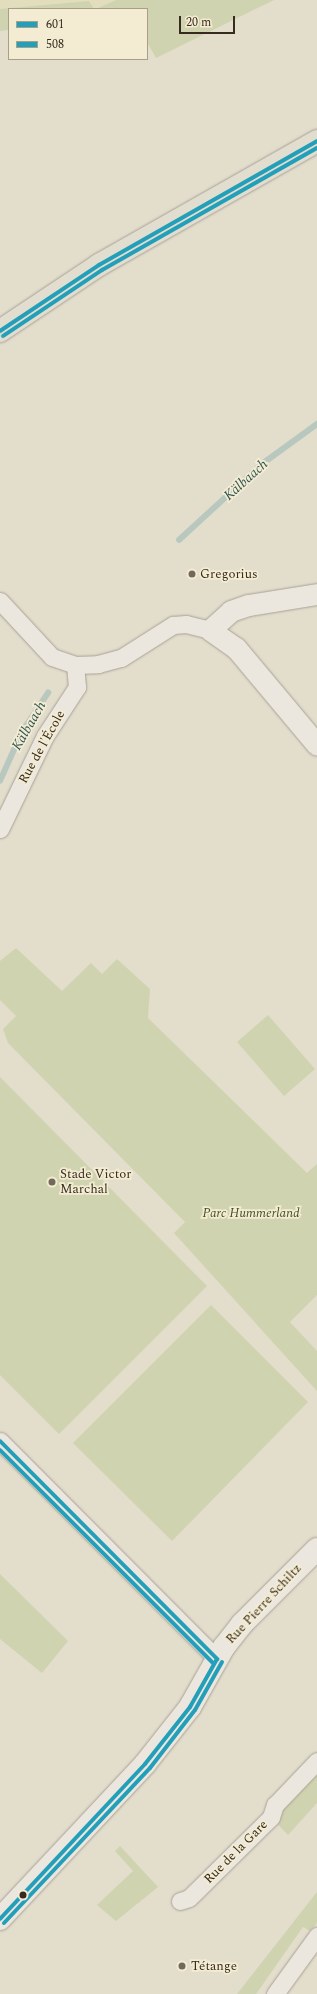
<!DOCTYPE html>
<html>
<head>
<meta charset="utf-8">
<style>
	body { margin:0 }
	#map { position:relative; width:317px; height:1994px; overflow:hidden; background:#e3ddcc; font-family:Spectral,serif }
	div>[style] { position:absolute }
	.farmland>* { inset:0; background:#e2ddbd }
	.green>* { inset:0; background:#d0d3af }
	.stream>* { height:5.5px; margin:-2.75px; padding:0 2.75px; transform-origin:2.75px; border-radius:2.75px; background:#b8c8bf }
	.roads { filter:drop-shadow(0 0 1px #a8a296) drop-shadow(0 0 1px #a8a296) }
	.minor>* { height:17px; margin:-8.5px; padding:0 8.5px; transform-origin:8.5px; border-radius:8.5px; background:#ebe7de }
	.tertiary>* { height:21px; margin:-10.5px; padding:0 10.5px; transform-origin:10.5px; border-radius:10.5px; background:#ebe7de }
	.secondary>* { height:22px; margin:-11px; padding:0 11px; transform-origin:11px; border-radius:11px; background:#ebe7de }
	.primary>* { height:22px; margin:-11px; padding:0 11px; transform-origin:11px; border-radius:11px; background:#e2decf }
	.bus-1>* { height:4px; margin:-2px; padding:0 2px; transform-origin:2px; border-radius:2px; background:#249fba }
	.bus-2>* { height:4px; margin:-2px; padding:0 2px; transform-origin:2px; border-radius:2px; background:#249fba }
	.dots>* { width:11px; height:11px; translate:-50% -50%; box-sizing:border-box; border:2px solid #f4ecd2; border-radius:50% }
	span { translate:-50% -50%; white-space:nowrap; text-align:center; line-height:1.15; -webkit-text-stroke:3.5px #f4ecd2; paint-order:stroke }
	.poi-label { font-size:13px; color:#362b1e }
	.left { translate:0 -50%; text-align:left }
	.street-label { font-size:13px; color:#362b1e }
	.park-label { font-size:13px; color:#445126; font-style:italic }
	.water-label { font-size:14px; color:#2e5555; font-style:italic }
	.legend { position:absolute; left:8px; top:8px; width:140px; height:52px; box-sizing:border-box; background:#f4ecd2; border:1px solid #a89f8a; margin:0; padding:5px 7px; list-style:none; font-size:12px; color:#362b1e }
	.legend li { display:flex; align-items:center; gap:8px; height:20px }
	.legend b { width:20px; border:1px solid #a89f8a }
	.scale { position:absolute; left:179px; top:16px; width:56px; height:18px; box-sizing:border-box; border:2px solid #362b1e; border-top:0; padding-left:5px; font-size:12px; line-height:14px; white-space:nowrap; color:#362b1e; -webkit-text-stroke:3px #f4ecd2; paint-order:stroke }
</style>
</head>
<body>
<div id="map">
	<div class="farmland">
		<i style="clip-path:polygon(0 0,116px 0,94px 9px,89px 1px,0 9px)"></i>
	</div>
	<div class="green">
		<i style="clip-path:polygon(116px 0,274px 0,156px 58px,147px 42px,147px 9px,96px 9px)"></i>
		<i style="clip-path:polygon(89px 1px,94px 9px,9px 9px,9px 30px,0 31px,0 9px)"></i>
		<i style="clip-path:polygon(16px 948px,62px 991px,91px 963px,102px 974px,117px 959px,150px 989px,148px 1018px,307px 1173px,317px 1164px,317px 1295px,290px 1322px,317px 1351px,317px 1391px,174px 1233px,185px 1222px,8px 1043px,3px 1029px,16px 1016px,0 1000px,0 961px)"></i>
		<i style="clip-path:polygon(268px 1015px,315px 1069px,284px 1096px,237px 1042px)"></i>
		<i style="clip-path:polygon(0 1077px,207px 1286px,59px 1434px,0 1375px)"></i>
		<i style="clip-path:polygon(211px 1305px,308px 1402px,172px 1541px,73px 1443px)"></i>
		<i style="clip-path:polygon(0 1574px,68px 1641px,42px 1673px,0 1639px)"></i>
		<i style="clip-path:polygon(317px 1761px,317px 1803px,288px 1835px,271px 1817px)"></i>
		<i style="clip-path:polygon(120px 1846px,158px 1887px,116px 1921px,97px 1905px,133px 1871px,115px 1851px)"></i>
		<i style="clip-path:polygon(317px 1892px,317px 1923px,310px 1931px,303px 1927px,256px 1994px,237px 1994px)"></i>
	</div>
	<div class="stream">
		<i style="left:179px;top:540px;width:113px;rotate:-42.5deg"></i>
		<i style="left:262px;top:464px;width:68px;rotate:-36deg"></i>
		<i style="left:0;top:781px;width:54px;rotate:-65.8deg"></i>
		<i style="left:22px;top:732px;width:47px;rotate:-56.3deg"></i>
	</div>
	<div class="roads">
		<div class="minor">
			<i style="left:0;top:601px;width:76px;rotate:47.1deg"></i>
			<i style="left:52px;top:657px;width:24px;rotate:19deg"></i>
			<i style="left:75px;top:665px;width:23px;rotate:-2deg"></i>
			<i style="left:98px;top:664px;width:24px;rotate:-15deg"></i>
			<i style="left:121px;top:658px;width:62px;rotate:-32.4deg"></i>
			<i style="left:173px;top:625px;width:13px;rotate:-4deg"></i>
			<i style="left:186px;top:624px;width:25px;rotate:14deg"></i>
			<i style="left:0;top:829px;width:103px;rotate:-64.2deg"></i>
			<i style="left:45px;top:736px;width:59px;rotate:-56.9deg"></i>
			<i style="left:77px;top:687px;width:22px;rotate:-95deg"></i>
			<i style="left:0;top:1441px;width:308px;rotate:45.1deg"></i>
			<i style="left:180px;top:1901px;width:9px;rotate:-18deg"></i>
			<i style="left:189px;top:1898px;width:115px;rotate:-44.6deg"></i>
			<i style="left:271px;top:1817px;width:13px;rotate:-72deg"></i>
			<i style="left:275px;top:1805px;width:61px;rotate:-46.3deg"></i>
			<i style="left:275px;top:1994px;width:72px;rotate:-54.1deg"></i>
		</div>
		<div class="tertiary">
			<i style="left:317px;top:594px;width:70px;rotate:170.9deg"></i>
			<i style="left:248px;top:605px;width:18px;rotate:161deg"></i>
			<i style="left:231px;top:611px;width:28px;rotate:138deg"></i>
			<i style="left:210px;top:630px;width:32px;rotate:35deg"></i>
			<i style="left:236px;top:648px;width:126px;rotate:50.1deg"></i>
		</div>
		<div class="secondary">
			<i style="left:0;top:1919px;width:212px;rotate:-46.9deg"></i>
			<i style="left:145px;top:1764px;width:73px;rotate:-51.7deg"></i>
			<i style="left:190px;top:1707px;width:69px;rotate:-60.5deg"></i>
			<i style="left:224px;top:1647px;width:29px;rotate:-52deg"></i>
			<i style="left:242px;top:1624px;width:106px;rotate:-45deg"></i>
		</div>
		<div class="primary">
			<i style="left:0;top:331px;width:119px;rotate:-33.7deg"></i>
			<i style="left:99px;top:265px;width:251px;rotate:-29.6deg"></i>
		</div>
	</div>
	<div class="bus-1">
		<i style="left:0;top:331px;width:119px;rotate:-33.7deg"></i>
		<i style="left:99px;top:265px;width:251px;rotate:-29.6deg"></i>
		<i style="left:0;top:1441px;width:308px;rotate:45.1deg"></i>
		<i style="left:0;top:1919px;width:212px;rotate:-46.9deg"></i>
		<i style="left:145px;top:1764px;width:73px;rotate:-51.7deg"></i>
		<i style="left:190px;top:1707px;width:55px;rotate:-60.6deg"></i>
	</div>
	<div class="bus-2">
		<i style="left:3px;top:336px;width:119px;rotate:-33.7deg"></i>
		<i style="left:102px;top:270px;width:247px;rotate:-29.6deg"></i>
		<i style="left:0;top:1450px;width:301px;rotate:45deg"></i>
		<i style="left:4px;top:1923px;width:213px;rotate:-46.7deg"></i>
		<i style="left:150px;top:1768px;width:73px;rotate:-52.2deg"></i>
		<i style="left:195px;top:1710px;width:55px;rotate:-60.6deg"></i>
	</div>
	<div class="dots">
		<i style="left:192px;top:574px;background:#73695b"></i>
		<i style="left:52px;top:1182px;background:#73695b"></i>
		<i style="left:23px;top:1895px;background:#362b1e"></i>
		<i style="left:182px;top:1966px;background:#73695b"></i>
	</div>
	<div class="poi-label">
		<span class="left" style="left:200px;top:574px">Gregorius</span>
		<span class="left" style="left:60px;top:1182px">Stade Victor<br>Marchal</span>
		<span class="left" style="left:191px;top:1966px">Tétange</span>
	</div>
	<div class="street-label">
		<span style="left:42px;top:747px;rotate:-61deg">Rue de l'École</span>
		<span style="left:264px;top:1604px;rotate:-47deg">Rue Pierre Schiltz</span>
		<span style="left:236px;top:1852px;rotate:-45deg">Rue de la Gare</span>
	</div>
	<div class="park-label">
		<span style="left:251px;top:1213px">Parc Hummerland</span>
	</div>
	<div class="water-label">
		<span style="left:246px;top:480px;rotate:-42deg">Kälbaach</span>
		<span style="left:29px;top:726px;rotate:-60deg">Kälbaach</span>
	</div>
	<ul class="legend">
	<li><b style="height:5px;background:#249fba"></b>601</li>
	<li><b style="height:5px;background:#249fba"></b>508</li>
	</ul>
	<div class="scale">20 m</div>
</div>
</body>
</html>
